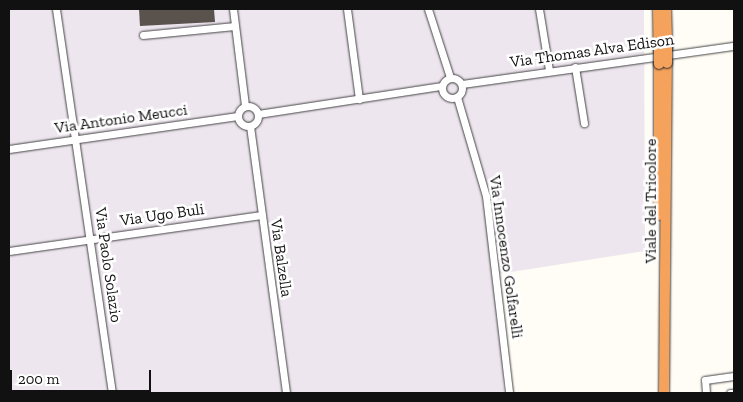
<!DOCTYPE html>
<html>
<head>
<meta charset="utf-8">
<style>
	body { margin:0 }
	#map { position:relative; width:743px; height:402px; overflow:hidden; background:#fffdf5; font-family:"Zilla Slab",serif }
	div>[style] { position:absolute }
	.industrial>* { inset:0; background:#eee6ef }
	.building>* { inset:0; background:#5a524d }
	.roads { filter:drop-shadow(0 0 1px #444) drop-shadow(0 0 1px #444) }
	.minor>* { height:7px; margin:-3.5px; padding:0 3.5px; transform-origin:3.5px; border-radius:3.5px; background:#fff }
	.minor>.ring { margin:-3.5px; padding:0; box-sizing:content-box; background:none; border:7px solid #fff; border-radius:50% }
	.highway>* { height:10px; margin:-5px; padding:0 5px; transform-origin:5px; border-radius:5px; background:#f5a25d }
	.bridges { filter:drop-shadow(0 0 1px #222) drop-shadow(0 0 1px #222) }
	.highway-bridge>* { height:10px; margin:-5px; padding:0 5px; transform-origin:5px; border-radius:5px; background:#f5a25d }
	span { translate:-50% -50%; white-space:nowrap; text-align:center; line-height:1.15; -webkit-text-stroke:5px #fff; paint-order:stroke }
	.street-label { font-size:16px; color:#111 }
	.frame { position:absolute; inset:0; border:10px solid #111; pointer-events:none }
	.scale { position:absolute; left:10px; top:370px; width:141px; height:22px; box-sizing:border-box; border:2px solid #111; border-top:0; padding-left:6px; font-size:15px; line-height:18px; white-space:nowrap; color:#111; -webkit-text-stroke:4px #fff; paint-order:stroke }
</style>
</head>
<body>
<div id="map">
	<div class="industrial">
		<i style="clip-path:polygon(9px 9px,644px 9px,645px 251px,498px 274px,504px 393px,9px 393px)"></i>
	</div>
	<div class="building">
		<i style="clip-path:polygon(139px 9px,214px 9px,215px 22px,140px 26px)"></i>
	</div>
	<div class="roads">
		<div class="minor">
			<i style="left:56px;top:9px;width:388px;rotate:81.7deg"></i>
			<i style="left:233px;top:9px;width:98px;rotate:82.9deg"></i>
			<i style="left:347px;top:9px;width:91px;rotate:82.4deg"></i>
			<i style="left:428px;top:9px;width:71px;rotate:72.1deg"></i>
			<i style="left:539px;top:9px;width:62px;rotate:80.7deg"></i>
			<i style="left:143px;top:35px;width:92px;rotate:-5.6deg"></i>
			<i style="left:575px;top:67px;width:57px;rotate:80.9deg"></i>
			<i class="ring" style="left:442px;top:78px;width:13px;height:13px"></i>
			<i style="left:462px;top:84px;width:275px;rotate:-8deg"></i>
			<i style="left:457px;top:97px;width:103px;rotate:73.7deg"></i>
			<i style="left:486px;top:196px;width:198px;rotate:83.3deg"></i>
			<i class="ring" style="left:238px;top:106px;width:13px;height:13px"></i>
			<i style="left:258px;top:114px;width:186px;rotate:-8.7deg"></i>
			<i style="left:250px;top:126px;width:269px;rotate:82.3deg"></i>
			<i style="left:9px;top:149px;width:231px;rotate:-8.2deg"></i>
			<i style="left:9px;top:251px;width:255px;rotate:-8.1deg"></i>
			<i style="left:706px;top:393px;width:13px;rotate:-94deg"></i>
			<i style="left:705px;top:380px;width:29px;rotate:-8deg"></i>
			<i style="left:730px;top:393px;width:4px"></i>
		</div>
		<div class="highway">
			<i style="left:658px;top:9px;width:39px;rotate:89deg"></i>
			<i style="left:666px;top:9px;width:38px;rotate:88deg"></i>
			<i style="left:659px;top:215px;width:151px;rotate:-90deg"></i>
			<i style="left:664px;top:393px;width:330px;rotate:-89.5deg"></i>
		</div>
	</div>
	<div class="bridges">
		<div class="highway-bridge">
			<i style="left:667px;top:63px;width:16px;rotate:-90deg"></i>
			<i style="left:659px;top:64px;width:16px;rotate:-90deg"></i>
		</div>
	</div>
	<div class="street-label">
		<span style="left:592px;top:51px;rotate:-8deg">Via Thomas Alva Edison</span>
		<span style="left:121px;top:119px;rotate:-8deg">Via Antonio Meucci</span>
		<span style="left:651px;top:201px;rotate:-90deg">Viale del Tricolore</span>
		<span style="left:162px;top:215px;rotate:-8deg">Via Ugo Buli</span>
		<span style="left:506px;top:257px;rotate:82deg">Via Innocenzo Golfarelli</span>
		<span style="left:281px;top:258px;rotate:82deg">Via Balzella</span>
		<span style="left:108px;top:265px;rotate:82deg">Via Paolo Solazio</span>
	</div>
	<div class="frame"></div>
	<div class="scale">200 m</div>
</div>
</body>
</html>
